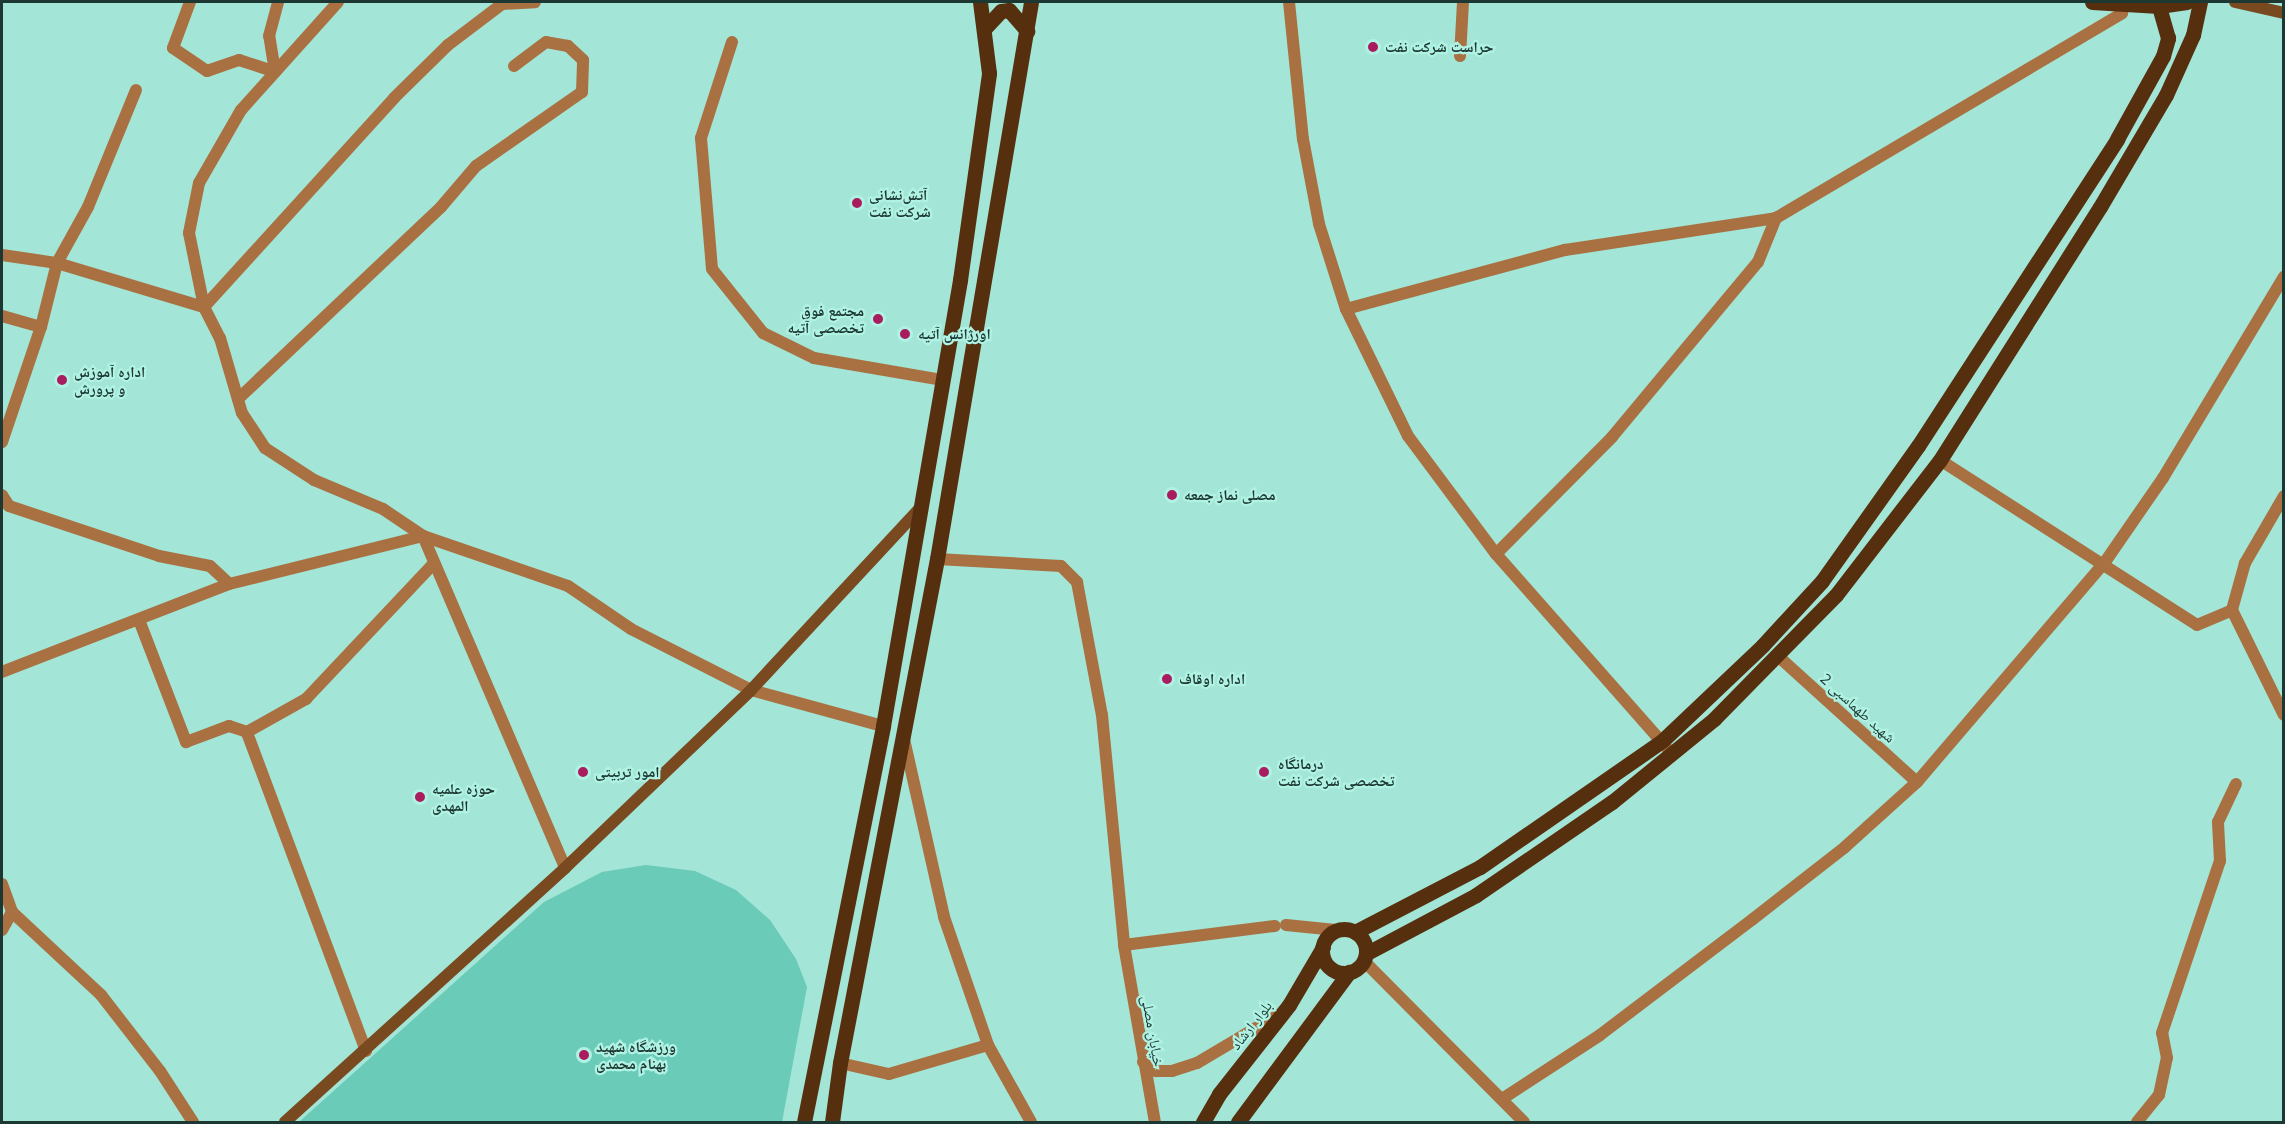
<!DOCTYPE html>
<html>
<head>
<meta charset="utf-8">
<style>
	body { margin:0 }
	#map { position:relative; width:2285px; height:1124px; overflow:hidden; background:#a3e5d6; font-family:"Noto Sans","Noto Naskh Arabic",sans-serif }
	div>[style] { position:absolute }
	.green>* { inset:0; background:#69cbb8 }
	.street>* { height:12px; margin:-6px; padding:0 6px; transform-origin:6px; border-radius:6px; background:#a97142 }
	.secondary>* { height:12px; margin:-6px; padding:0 6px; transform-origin:6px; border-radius:6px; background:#794a20 }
	.primary>* { height:15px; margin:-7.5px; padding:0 7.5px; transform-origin:7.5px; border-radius:7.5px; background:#56300e }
	.primary>.ring { margin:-7.5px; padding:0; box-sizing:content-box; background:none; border:15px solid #56300e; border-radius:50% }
	.dots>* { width:16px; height:16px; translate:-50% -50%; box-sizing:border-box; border:3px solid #b0f2e3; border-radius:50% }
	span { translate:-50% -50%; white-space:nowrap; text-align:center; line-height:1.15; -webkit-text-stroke:4.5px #b0f2e3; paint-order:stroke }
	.poi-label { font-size:15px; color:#1d3832; font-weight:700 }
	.left { translate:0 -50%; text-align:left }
	.right { translate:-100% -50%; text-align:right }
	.street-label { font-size:15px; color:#1d3832 }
	.frame { position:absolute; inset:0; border:3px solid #1d3832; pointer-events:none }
</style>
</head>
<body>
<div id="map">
	<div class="green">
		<i style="clip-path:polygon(646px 865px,695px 871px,736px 890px,770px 920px,796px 959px,807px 987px,782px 1122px,299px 1122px,544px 902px,602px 872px)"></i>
	</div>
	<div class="street">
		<i style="left:190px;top:2px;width:49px;rotate:110.3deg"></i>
		<i style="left:173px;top:48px;width:41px;rotate:34.1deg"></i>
		<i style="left:207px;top:71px;width:34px;rotate:-19deg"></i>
		<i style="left:239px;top:60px;width:38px;rotate:18deg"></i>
		<i style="left:275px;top:72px;width:36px;rotate:-99deg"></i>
		<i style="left:269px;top:36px;width:35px;rotate:-75deg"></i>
		<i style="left:338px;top:2px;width:145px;rotate:131.9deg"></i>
		<i style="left:241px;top:110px;width:84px;rotate:119.9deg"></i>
		<i style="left:199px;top:183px;width:51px;rotate:101.3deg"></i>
		<i style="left:189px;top:233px;width:76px;rotate:78.5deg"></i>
		<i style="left:204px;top:307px;width:35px;rotate:63deg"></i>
		<i style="left:220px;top:338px;width:78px;rotate:73.7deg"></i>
		<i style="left:242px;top:413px;width:42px;rotate:56.7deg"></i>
		<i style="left:265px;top:448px;width:59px;rotate:33.1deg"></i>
		<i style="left:314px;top:480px;width:75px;rotate:22.8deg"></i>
		<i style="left:383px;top:509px;width:48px;rotate:34deg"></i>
		<i style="left:423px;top:536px;width:153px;rotate:19deg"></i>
		<i style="left:568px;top:586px;width:76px;rotate:34.3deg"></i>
		<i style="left:631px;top:629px;width:135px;rotate:26.9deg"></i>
		<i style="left:751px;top:690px;width:137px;rotate:15.3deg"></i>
		<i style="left:1289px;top:2px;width:138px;rotate:84.2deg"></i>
		<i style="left:1303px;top:139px;width:86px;rotate:79.3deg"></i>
		<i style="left:1319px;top:224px;width:89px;rotate:72.4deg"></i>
		<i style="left:1346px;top:309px;width:141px;rotate:64deg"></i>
		<i style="left:1408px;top:436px;width:147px;rotate:53.3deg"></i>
		<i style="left:1496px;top:554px;width:257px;rotate:48.6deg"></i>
		<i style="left:732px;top:42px;width:101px;rotate:107.9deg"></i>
		<i style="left:701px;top:138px;width:131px;rotate:85.2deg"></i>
		<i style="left:712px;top:269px;width:82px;rotate:51.4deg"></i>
		<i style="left:763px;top:333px;width:57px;rotate:26.1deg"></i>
		<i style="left:814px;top:358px;width:131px;rotate:9.7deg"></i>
		<i style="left:1460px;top:56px;width:54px;rotate:-86.8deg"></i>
		<i style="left:136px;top:90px;width:126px;rotate:112.3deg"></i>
		<i style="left:88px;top:207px;width:64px;rotate:119deg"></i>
		<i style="left:57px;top:263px;width:153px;rotate:16.7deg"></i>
		<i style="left:204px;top:307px;width:282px;rotate:-47.7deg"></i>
		<i style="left:394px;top:98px;width:76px;rotate:-44.5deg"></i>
		<i style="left:448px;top:45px;width:68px;rotate:-37.2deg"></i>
		<i style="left:502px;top:4px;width:33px;rotate:-3deg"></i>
		<i style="left:2px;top:255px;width:56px;rotate:8.3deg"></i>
		<i style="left:57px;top:263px;width:66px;rotate:104deg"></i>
		<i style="left:41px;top:327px;width:41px;rotate:-164.2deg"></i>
		<i style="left:1346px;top:309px;width:227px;rotate:-15.1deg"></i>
		<i style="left:1565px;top:250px;width:213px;rotate:-8.6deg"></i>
		<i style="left:238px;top:399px;width:279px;rotate:-43.4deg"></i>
		<i style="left:441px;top:207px;width:54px;rotate:-49.5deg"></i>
		<i style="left:476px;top:166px;width:129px;rotate:-34.9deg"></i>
		<i style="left:582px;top:92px;width:32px;rotate:-88deg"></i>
		<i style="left:583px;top:60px;width:21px;rotate:-137deg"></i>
		<i style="left:568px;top:46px;width:22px;rotate:-170deg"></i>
		<i style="left:546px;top:42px;width:40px;rotate:143deg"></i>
		<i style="left:2px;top:442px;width:121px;rotate:-71.3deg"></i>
		<i style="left:1940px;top:460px;width:305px;rotate:32.7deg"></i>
		<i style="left:2197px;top:625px;width:38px;rotate:-23deg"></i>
		<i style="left:2px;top:495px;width:13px;rotate:58deg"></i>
		<i style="left:9px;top:506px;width:158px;rotate:18.4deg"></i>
		<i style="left:159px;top:556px;width:52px;rotate:11.1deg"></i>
		<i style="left:210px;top:566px;width:26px;rotate:43deg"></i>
		<i style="left:229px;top:584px;width:200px;rotate:-13.9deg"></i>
		<i style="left:423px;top:536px;width:361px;rotate:66.8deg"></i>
		<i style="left:2284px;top:496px;width:78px;rotate:120.2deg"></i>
		<i style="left:2245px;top:563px;width:49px;rotate:105.5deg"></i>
		<i style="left:2232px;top:610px;width:117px;rotate:63.7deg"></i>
		<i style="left:1496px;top:554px;width:165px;rotate:-45.2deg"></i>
		<i style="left:1612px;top:437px;width:228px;rotate:-50.2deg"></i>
		<i style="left:1758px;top:262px;width:48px;rotate:-67.8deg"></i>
		<i style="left:1776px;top:218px;width:402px;rotate:-30.6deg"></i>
		<i style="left:2122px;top:13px;width:8px;rotate:-76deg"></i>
		<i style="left:937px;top:559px;width:124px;rotate:3.2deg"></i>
		<i style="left:1061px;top:566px;width:23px;rotate:45deg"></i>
		<i style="left:1077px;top:582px;width:135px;rotate:79.4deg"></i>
		<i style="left:1102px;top:715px;width:231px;rotate:84.5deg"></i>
		<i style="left:1124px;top:945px;width:180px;rotate:80.1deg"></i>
		<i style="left:139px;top:620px;width:131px;rotate:68.9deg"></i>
		<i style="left:186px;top:742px;width:46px;rotate:-20.4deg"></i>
		<i style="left:229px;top:726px;width:19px;rotate:18deg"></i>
		<i style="left:1779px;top:657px;width:186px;rotate:42.2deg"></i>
		<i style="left:2px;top:672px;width:243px;rotate:-21.2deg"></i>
		<i style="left:904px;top:739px;width:182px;rotate:77.3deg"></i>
		<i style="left:944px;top:917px;width:135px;rotate:71deg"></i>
		<i style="left:988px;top:1045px;width:88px;rotate:60.8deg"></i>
		<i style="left:2px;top:884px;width:30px;rotate:70deg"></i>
		<i style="left:12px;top:912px;width:122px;rotate:43deg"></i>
		<i style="left:101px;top:995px;width:96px;rotate:52.2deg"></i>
		<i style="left:160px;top:1071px;width:61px;rotate:57.1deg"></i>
		<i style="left:1286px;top:925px;width:50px;rotate:5.7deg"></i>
		<i style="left:2px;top:930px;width:21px;rotate:-61deg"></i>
		<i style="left:1124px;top:945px;width:152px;rotate:-7.2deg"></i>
		<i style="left:1364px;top:961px;width:227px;rotate:45.2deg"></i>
		<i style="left:366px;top:1051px;width:340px;rotate:-110.5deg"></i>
		<i style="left:247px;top:732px;width:68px;rotate:-29.2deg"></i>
		<i style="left:306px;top:699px;width:185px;rotate:-46.7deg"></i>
		<i style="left:1143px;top:1062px;width:16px;rotate:35deg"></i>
		<i style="left:1156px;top:1071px;width:16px"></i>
		<i style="left:1172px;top:1071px;width:26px;rotate:-18deg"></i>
		<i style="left:1197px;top:1063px;width:94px;rotate:-30.7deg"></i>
		<i style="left:840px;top:1063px;width:50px;rotate:12.7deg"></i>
		<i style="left:889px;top:1074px;width:103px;rotate:-16.3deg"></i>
		<i style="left:1502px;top:1099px;width:117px;rotate:-33.1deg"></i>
		<i style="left:1600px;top:1035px;width:192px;rotate:-37.2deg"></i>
		<i style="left:1753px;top:919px;width:117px;rotate:-38deg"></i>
		<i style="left:1845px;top:847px;width:97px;rotate:-42.1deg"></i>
		<i style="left:1917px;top:782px;width:289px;rotate:-49.5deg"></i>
		<i style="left:2105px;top:562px;width:102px;rotate:-55.4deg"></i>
		<i style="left:2163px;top:478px;width:235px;rotate:-59deg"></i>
		<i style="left:2137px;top:1122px;width:35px;rotate:-51deg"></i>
		<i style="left:2159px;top:1095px;width:38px;rotate:-78deg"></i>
		<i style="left:2167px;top:1058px;width:25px;rotate:-101deg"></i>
		<i style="left:2162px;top:1033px;width:182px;rotate:-71.4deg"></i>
		<i style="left:2220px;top:861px;width:39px;rotate:-93deg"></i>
		<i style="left:2218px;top:822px;width:42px;rotate:-64.7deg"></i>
	</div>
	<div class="secondary">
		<i style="left:2235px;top:2px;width:50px;rotate:12.7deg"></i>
		<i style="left:285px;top:1122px;width:378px;rotate:-42.2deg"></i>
		<i style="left:565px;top:868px;width:257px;rotate:-43.7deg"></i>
		<i style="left:751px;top:690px;width:250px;rotate:-47.1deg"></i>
	</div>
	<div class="primary">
		<i style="left:2092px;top:2px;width:67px;rotate:3.4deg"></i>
		<i style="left:2159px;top:6px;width:28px;rotate:-8deg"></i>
		<i style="left:986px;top:27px;width:22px;rotate:-47deg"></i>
		<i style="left:1001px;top:11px;width:8px;rotate:-7deg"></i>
		<i style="left:1009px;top:10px;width:28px;rotate:49deg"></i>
		<i class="ring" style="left:1322px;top:929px;width:29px;height:29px"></i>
		<i style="left:1355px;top:932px;width:141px;rotate:-27.5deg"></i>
		<i style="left:1480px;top:867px;width:221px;rotate:-34.7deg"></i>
		<i style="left:1662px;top:741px;width:139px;rotate:-43.5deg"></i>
		<i style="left:1763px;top:645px;width:87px;rotate:-47.3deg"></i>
		<i style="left:1822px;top:581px;width:166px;rotate:-54.6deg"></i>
		<i style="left:1918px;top:446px;width:366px;rotate:-57deg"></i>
		<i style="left:2117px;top:139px;width:95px;rotate:-61deg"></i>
		<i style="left:2163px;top:56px;width:19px;rotate:-74deg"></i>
		<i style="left:2168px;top:38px;width:33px;rotate:-106deg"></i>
		<i style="left:1367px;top:953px;width:123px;rotate:-28deg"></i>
		<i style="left:1476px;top:895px;width:165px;rotate:-34.4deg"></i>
		<i style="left:1612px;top:802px;width:132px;rotate:-39.1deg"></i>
		<i style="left:1714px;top:719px;width:174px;rotate:-45.5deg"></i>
		<i style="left:1836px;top:595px;width:170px;rotate:-52.4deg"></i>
		<i style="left:1940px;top:460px;width:299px;rotate:-57.7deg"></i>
		<i style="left:2100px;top:207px;width:130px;rotate:-59.5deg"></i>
		<i style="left:2166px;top:95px;width:66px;rotate:-65.8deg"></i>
		<i style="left:2193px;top:35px;width:34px;rotate:-78deg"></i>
		<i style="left:804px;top:1122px;width:404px;rotate:-78.7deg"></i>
		<i style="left:883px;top:726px;width:453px;rotate:-80.2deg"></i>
		<i style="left:960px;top:280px;width:209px;rotate:-82deg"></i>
		<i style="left:989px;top:73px;width:72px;rotate:-97.2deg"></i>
		<i style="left:832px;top:1122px;width:60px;rotate:-82.3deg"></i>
		<i style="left:840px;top:1063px;width:513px;rotate:-79.11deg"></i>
		<i style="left:937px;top:559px;width:565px;rotate:-80.42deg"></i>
		<i style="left:1203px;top:1122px;width:32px;rotate:-60deg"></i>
		<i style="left:1219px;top:1094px;width:113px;rotate:-51.8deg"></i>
		<i style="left:1289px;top:1005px;width:67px;rotate:-59.6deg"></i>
		<i style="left:1238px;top:1122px;width:187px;rotate:-53.5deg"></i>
	</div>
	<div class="dots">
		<i style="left:1373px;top:47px;background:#a91c5d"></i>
		<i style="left:857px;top:203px;background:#a91c5d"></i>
		<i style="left:878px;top:319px;background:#a91c5d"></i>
		<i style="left:905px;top:334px;background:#a91c5d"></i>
		<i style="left:62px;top:380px;background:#a91c5d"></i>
		<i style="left:1172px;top:495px;background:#a91c5d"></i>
		<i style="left:1167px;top:679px;background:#a91c5d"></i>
		<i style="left:583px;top:772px;background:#a91c5d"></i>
		<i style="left:1264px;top:772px;background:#a91c5d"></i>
		<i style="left:420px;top:797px;background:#a91c5d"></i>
		<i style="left:584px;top:1055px;background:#a91c5d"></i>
	</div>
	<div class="poi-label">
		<span class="left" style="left:1385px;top:47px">حراست شرکت نفت</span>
		<span class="left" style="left:869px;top:203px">آتش‌نشانی<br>شرکت نفت</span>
		<span class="right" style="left:864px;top:319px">مجتمع فوق<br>تخصصی آتیه</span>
		<span class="left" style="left:918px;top:334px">اورژانس آتیه</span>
		<span class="left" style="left:74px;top:380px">اداره آموزش<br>و پرورش</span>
		<span class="left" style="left:1184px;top:495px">مصلی نماز جمعه</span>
		<span class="left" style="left:1179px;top:679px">اداره اوقاف</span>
		<span class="left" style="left:1278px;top:772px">درمانگاه<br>تخصصی شرکت نفت</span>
		<span class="left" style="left:595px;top:772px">امور تربیتی</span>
		<span class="left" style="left:432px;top:797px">حوزه علمیه<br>المهدی</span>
		<span class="left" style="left:596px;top:1055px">ورزشگاه شهید<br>بهنام محمدی</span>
	</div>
	<div class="street-label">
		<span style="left:1858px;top:708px;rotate:42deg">شهید طهماسبی 2</span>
		<span style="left:1251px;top:1025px;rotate:-52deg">بلوار ارشاد</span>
		<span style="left:1153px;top:1031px;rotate:80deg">خیابان مصلی</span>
	</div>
	<div class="frame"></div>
</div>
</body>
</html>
